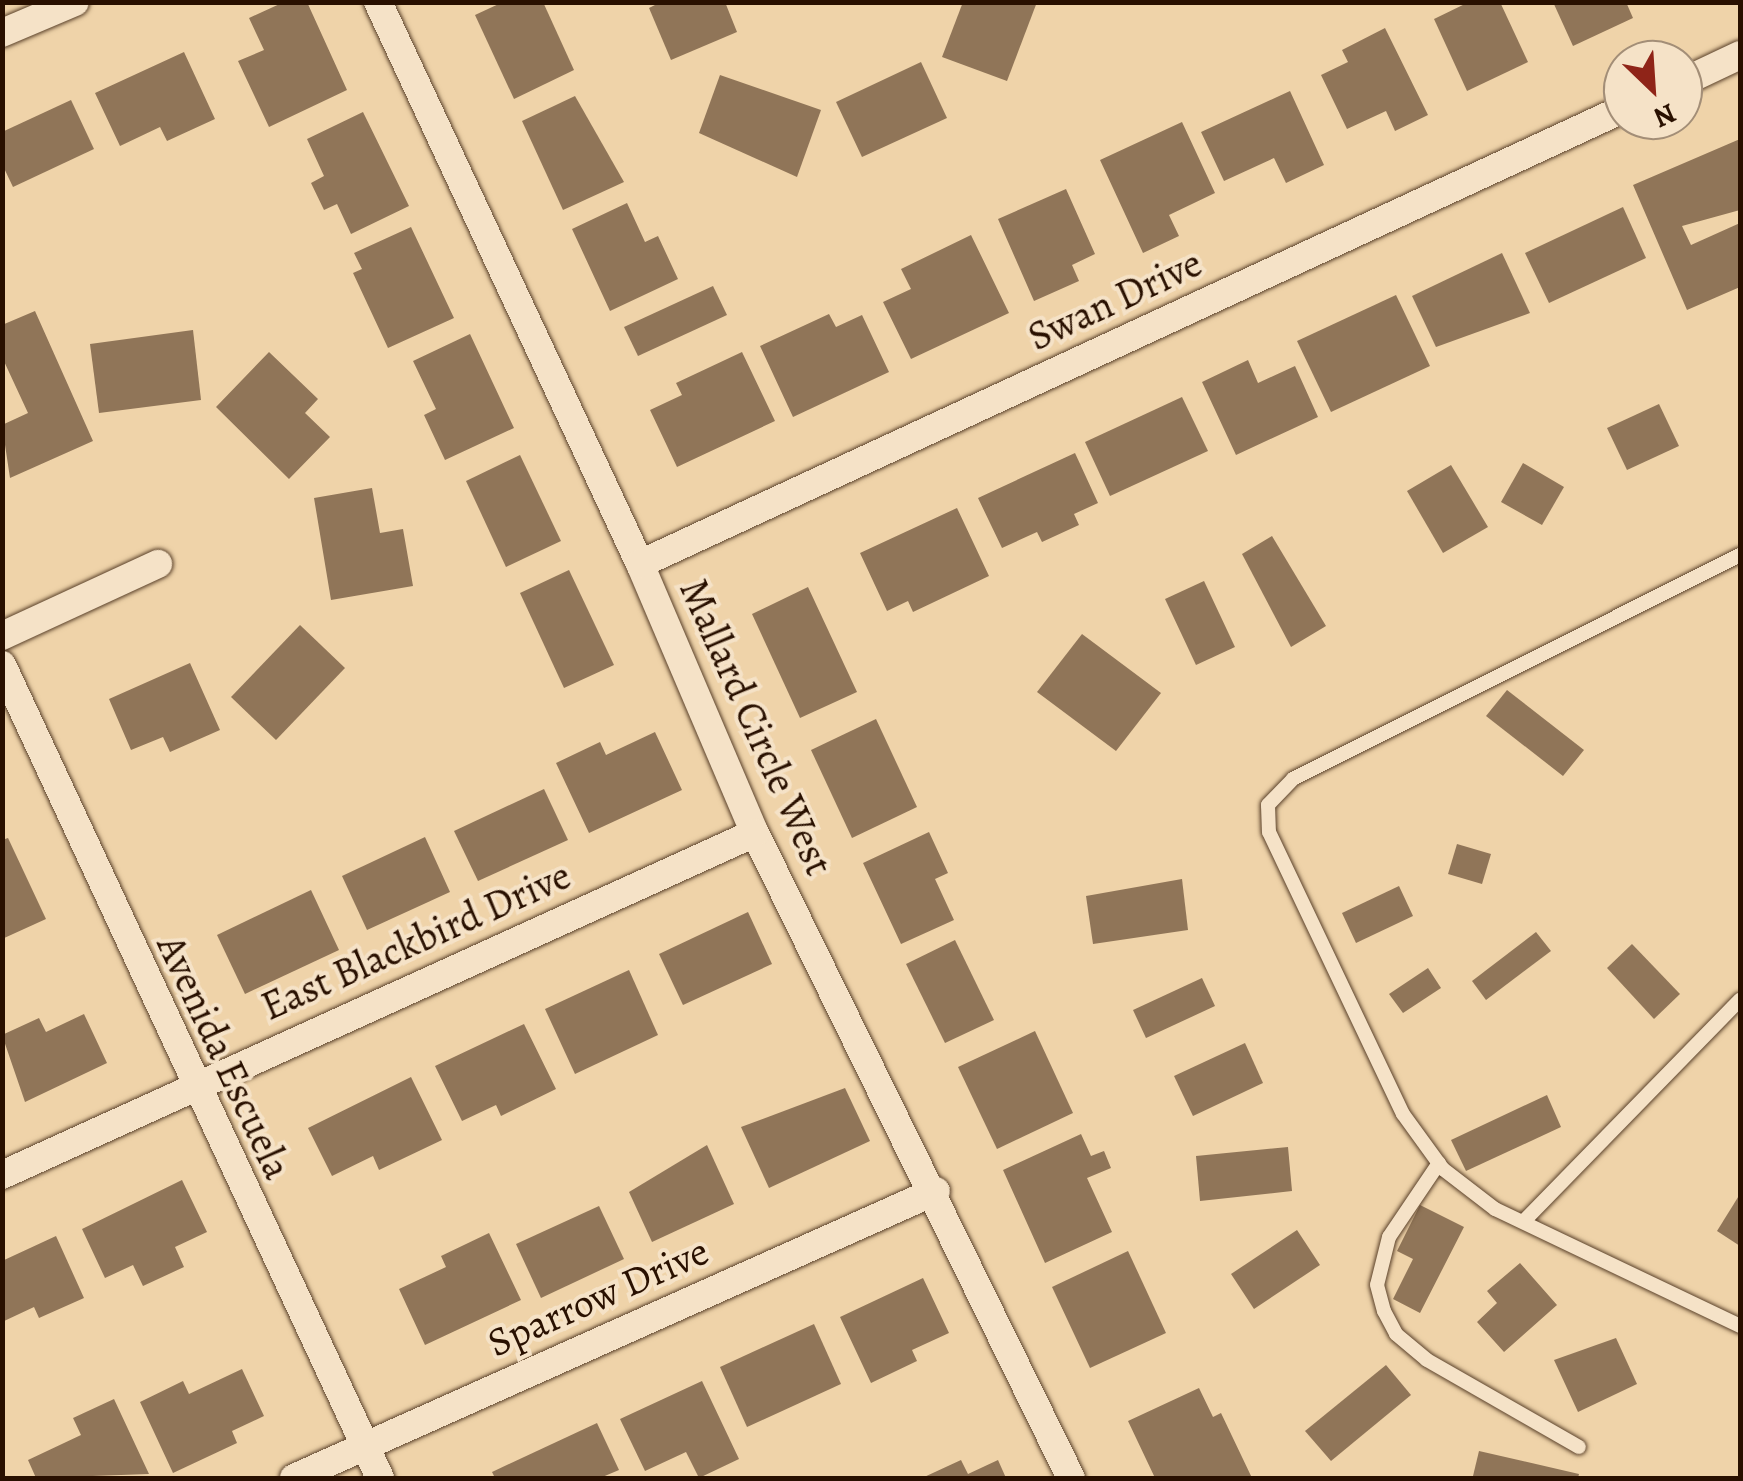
<!DOCTYPE html>
<html>
<head>
<meta charset="utf-8">
<style>
	body { margin:0 }
	#map { position:relative; width:1743px; height:1481px; overflow:hidden; background:#efd3a9; font-family:Alegreya,serif }
	div>[style] { position:absolute }
	.building>* { inset:0; background:#907558 }
	.roads { filter:drop-shadow(0 0 2px #5a412a) drop-shadow(0 0 2px #5a412a) }
	.service>* { height:14px; margin:-7px; padding:0 7px; transform-origin:7px; border-radius:7px; background:#f5e2c7 }
	.minor>* { height:28px; margin:-14px; padding:0 14px; transform-origin:14px; border-radius:14px; background:#f5e2c7 }
	span { translate:-50% -50%; white-space:nowrap; text-align:center; line-height:1.15; -webkit-text-stroke:8px #f5e2c7; paint-order:stroke }
	.street-label { font-size:40px; color:#291000 }
	.frame { position:absolute; inset:0; border:5px solid #291000; pointer-events:none }
	.north { position:absolute; left:1603px; top:40px; width:100px; height:100px; box-sizing:border-box; background:#f5e2c7; border:2px solid #a38e77; border-radius:50%; rotate:155deg; font-size:28px; font-weight:700; line-height:40px; text-align:center; color:#291000 }
	.north::after { content:''; display:block; margin:auto; width:35px; height:45px; background:#8f2418; clip-path:polygon(50% 0,100% 100%,50% 72%,0 100%) }
</style>
</head>
<body>
<div id="map">
	<div class="building">
		<i style="clip-path:polygon(284px 2px,307px 2px,347px 90px,269px 127px,238px 61px,264px 50px,249px 18px)"></i>
		<i style="clip-path:polygon(503px 2px,543px 2px,574px 70px,514px 99px,475px 15px)"></i>
		<i style="clip-path:polygon(661px 2px,725px 2px,737px 32px,671px 60px,649px 8px)"></i>
		<i style="clip-path:polygon(963px 2px,1037px 2px,1007px 81px,942px 57px)"></i>
		<i style="clip-path:polygon(1469px 2px,1500px 2px,1528px 62px,1467px 91px,1434px 19px)"></i>
		<i style="clip-path:polygon(1553px 2px,1626px 2px,1633px 18px,1573px 46px)"></i>
		<i style="clip-path:polygon(1385px 28px,1428px 115px,1395px 131px,1386px 111px,1347px 129px,1321px 75px,1348px 62px,1342px 50px)"></i>
		<i style="clip-path:polygon(184px 52px,215px 119px,167px 141px,160px 127px,120px 146px,95px 93px)"></i>
		<i style="clip-path:polygon(921px 62px,947px 118px,862px 157px,836px 102px)"></i>
		<i style="clip-path:polygon(720px 75px,821px 110px,797px 177px,699px 133px)"></i>
		<i style="clip-path:polygon(1290px 91px,1324px 165px,1286px 183px,1274px 158px,1224px 181px,1201px 132px)"></i>
		<i style="clip-path:polygon(575px 96px,624px 182px,563px 210px,522px 121px)"></i>
		<i style="clip-path:polygon(71px 100px,94px 149px,13px 187px,2px 164px,2px 132px)"></i>
		<i style="clip-path:polygon(363px 112px,409px 206px,351px 234px,337px 204px,324px 210px,311px 183px,324px 176px,307px 139px)"></i>
		<i style="clip-path:polygon(1182px 122px,1215px 193px,1169px 215px,1179px 236px,1143px 253px,1100px 160px)"></i>
		<i style="clip-path:polygon(1740px 139px,1740px 210px,1682px 226px,1691px 245px,1740px 223px,1740px 287px,1687px 310px,1633px 185px)"></i>
		<i style="clip-path:polygon(1066px 189px,1095px 254px,1072px 265px,1079px 281px,1034px 301px,998px 219px)"></i>
		<i style="clip-path:polygon(627px 203px,645px 242px,658px 236px,678px 279px,610px 311px,572px 229px)"></i>
		<i style="clip-path:polygon(1623px 207px,1646px 258px,1549px 303px,1525px 253px)"></i>
		<i style="clip-path:polygon(411px 227px,454px 318px,388px 348px,353px 273px,362px 269px,354px 253px)"></i>
		<i style="clip-path:polygon(971px 235px,1009px 313px,911px 359px,883px 302px,911px 289px,901px 269px)"></i>
		<i style="clip-path:polygon(1502px 253px,1530px 313px,1436px 347px,1412px 296px)"></i>
		<i style="clip-path:polygon(713px 286px,727px 315px,638px 356px,624px 327px)"></i>
		<i style="clip-path:polygon(1396px 295px,1430px 366px,1331px 412px,1297px 341px)"></i>
		<i style="clip-path:polygon(35px 311px,93px 441px,10px 478px,2px 425px,28px 413px,2px 357px,2px 325px)"></i>
		<i style="clip-path:polygon(829px 314px,836px 327px,862px 315px,889px 372px,793px 417px,760px 346px)"></i>
		<i style="clip-path:polygon(193px 330px,201px 400px,99px 413px,90px 344px)"></i>
		<i style="clip-path:polygon(470px 334px,514px 428px,445px 460px,424px 415px,436px 409px,413px 361px)"></i>
		<i style="clip-path:polygon(269px 352px,318px 399px,305px 413px,330px 437px,289px 479px,216px 407px)"></i>
		<i style="clip-path:polygon(742px 352px,775px 421px,677px 467px,650px 410px,682px 395px,676px 383px)"></i>
		<i style="clip-path:polygon(1248px 360px,1258px 383px,1295px 366px,1318px 417px,1236px 455px,1202px 382px)"></i>
		<i style="clip-path:polygon(1182px 397px,1208px 451px,1110px 496px,1085px 442px)"></i>
		<i style="clip-path:polygon(1659px 404px,1679px 446px,1627px 470px,1607px 428px)"></i>
		<i style="clip-path:polygon(1075px 453px,1098px 503px,1074px 514px,1079px 525px,1042px 542px,1037px 532px,1002px 548px,978px 498px)"></i>
		<i style="clip-path:polygon(520px 455px,561px 541px,506px 567px,466px 481px)"></i>
		<i style="clip-path:polygon(1523px 463px,1564px 487px,1542px 525px,1501px 502px)"></i>
		<i style="clip-path:polygon(1451px 465px,1488px 527px,1443px 553px,1407px 491px)"></i>
		<i style="clip-path:polygon(372px 488px,380px 533px,403px 529px,413px 586px,331px 600px,314px 498px)"></i>
		<i style="clip-path:polygon(957px 508px,989px 576px,913px 612px,908px 601px,887px 611px,860px 553px)"></i>
		<i style="clip-path:polygon(1272px 536px,1326px 626px,1291px 647px,1242px 554px)"></i>
		<i style="clip-path:polygon(569px 570px,614px 665px,564px 688px,520px 593px)"></i>
		<i style="clip-path:polygon(1204px 581px,1235px 647px,1196px 665px,1165px 599px)"></i>
		<i style="clip-path:polygon(808px 587px,857px 692px,800px 718px,752px 614px)"></i>
		<i style="clip-path:polygon(300px 625px,345px 668px,276px 740px,231px 697px)"></i>
		<i style="clip-path:polygon(1082px 634px,1161px 693px,1116px 751px,1037px 692px)"></i>
		<i style="clip-path:polygon(190px 663px,220px 730px,170px 752px,163px 737px,131px 750px,109px 699px)"></i>
		<i style="clip-path:polygon(1507px 690px,1584px 750px,1563px 776px,1486px 716px)"></i>
		<i style="clip-path:polygon(876px 719px,917px 807px,852px 838px,811px 750px)"></i>
		<i style="clip-path:polygon(655px 732px,682px 790px,589px 833px,556px 763px,600px 742px,606px 755px)"></i>
		<i style="clip-path:polygon(544px 789px,568px 840px,478px 881px,454px 831px)"></i>
		<i style="clip-path:polygon(929px 832px,948px 873px,935px 879px,954px 920px,901px 944px,863px 863px)"></i>
		<i style="clip-path:polygon(425px 837px,450px 892px,367px 930px,342px 876px)"></i>
		<i style="clip-path:polygon(8px 838px,46px 919px,2px 939px,2px 840px)"></i>
		<i style="clip-path:polygon(1457px 844px,1491px 854px,1482px 884px,1448px 874px)"></i>
		<i style="clip-path:polygon(1182px 879px,1188px 930px,1093px 944px,1086px 896px)"></i>
		<i style="clip-path:polygon(1399px 886px,1413px 916px,1356px 943px,1342px 913px)"></i>
		<i style="clip-path:polygon(311px 890px,339px 950px,245px 994px,217px 935px)"></i>
		<i style="clip-path:polygon(748px 912px,772px 964px,683px 1005px,659px 954px)"></i>
		<i style="clip-path:polygon(1536px 932px,1551px 951px,1486px 1000px,1472px 981px)"></i>
		<i style="clip-path:polygon(955px 940px,994px 1020px,945px 1043px,906px 964px)"></i>
		<i style="clip-path:polygon(1632px 944px,1680px 994px,1654px 1019px,1607px 968px)"></i>
		<i style="clip-path:polygon(1428px 968px,1441px 988px,1403px 1013px,1389px 994px)"></i>
		<i style="clip-path:polygon(629px 970px,658px 1035px,575px 1074px,545px 1009px)"></i>
		<i style="clip-path:polygon(1202px 978px,1215px 1006px,1146px 1038px,1133px 1010px)"></i>
		<i style="clip-path:polygon(84px 1014px,107px 1063px,25px 1102px,2px 1035px,39px 1018px,46px 1032px)"></i>
		<i style="clip-path:polygon(524px 1024px,556px 1089px,501px 1116px,496px 1105px,462px 1121px,435px 1066px)"></i>
		<i style="clip-path:polygon(1035px 1031px,1073px 1113px,997px 1149px,958px 1067px)"></i>
		<i style="clip-path:polygon(1245px 1043px,1263px 1083px,1193px 1116px,1174px 1076px)"></i>
		<i style="clip-path:polygon(411px 1077px,442px 1140px,379px 1170px,373px 1156px,332px 1176px,308px 1128px)"></i>
		<i style="clip-path:polygon(845px 1088px,870px 1141px,769px 1188px,741px 1127px)"></i>
		<i style="clip-path:polygon(1547px 1095px,1561px 1127px,1466px 1171px,1451px 1140px)"></i>
		<i style="clip-path:polygon(1081px 1134px,1091px 1156px,1104px 1151px,1111px 1168px,1087px 1178px,1112px 1232px,1045px 1263px,1003px 1170px)"></i>
		<i style="clip-path:polygon(707px 1145px,734px 1204px,652px 1242px,629px 1192px)"></i>
		<i style="clip-path:polygon(1288px 1147px,1292px 1191px,1200px 1201px,1196px 1156px)"></i>
		<i style="clip-path:polygon(182px 1180px,207px 1232px,175px 1247px,184px 1267px,143px 1286px,133px 1265px,105px 1278px,82px 1229px)"></i>
		<i style="clip-path:polygon(1740px 1194px,1740px 1246px,1717px 1231px)"></i>
		<i style="clip-path:polygon(1420px 1205px,1464px 1227px,1420px 1313px,1393px 1299px,1413px 1259px,1397px 1251px)"></i>
		<i style="clip-path:polygon(599px 1206px,624px 1259px,541px 1298px,516px 1244px)"></i>
		<i style="clip-path:polygon(1297px 1230px,1320px 1265px,1254px 1309px,1231px 1274px)"></i>
		<i style="clip-path:polygon(489px 1233px,521px 1300px,425px 1345px,399px 1289px,446px 1267px,441px 1256px)"></i>
		<i style="clip-path:polygon(56px 1236px,84px 1298px,39px 1318px,34px 1307px,2px 1322px,2px 1261px)"></i>
		<i style="clip-path:polygon(1128px 1251px,1166px 1333px,1090px 1368px,1052px 1287px)"></i>
		<i style="clip-path:polygon(1520px 1263px,1557px 1305px,1504px 1352px,1477px 1322px,1497px 1303px,1487px 1291px)"></i>
		<i style="clip-path:polygon(923px 1278px,949px 1333px,912px 1350px,917px 1361px,871px 1383px,840px 1317px)"></i>
		<i style="clip-path:polygon(814px 1324px,841px 1384px,747px 1427px,720px 1367px)"></i>
		<i style="clip-path:polygon(1616px 1338px,1637px 1384px,1578px 1412px,1554px 1360px)"></i>
		<i style="clip-path:polygon(1386px 1365px,1411px 1395px,1331px 1461px,1305px 1431px)"></i>
		<i style="clip-path:polygon(242px 1369px,264px 1416px,232px 1431px,237px 1443px,173px 1473px,140px 1402px,183px 1381px,189px 1394px)"></i>
		<i style="clip-path:polygon(702px 1381px,739px 1459px,699px 1478px,686px 1452px,645px 1471px,620px 1419px)"></i>
		<i style="clip-path:polygon(1199px 1388px,1213px 1417px,1221px 1413px,1252px 1478px,1155px 1478px,1128px 1421px)"></i>
		<i style="clip-path:polygon(114px 1399px,149px 1474px,36px 1478px,28px 1460px,81px 1435px,73px 1418px)"></i>
		<i style="clip-path:polygon(597px 1423px,619px 1470px,600px 1478px,495px 1478px,492px 1472px)"></i>
		<i style="clip-path:polygon(1479px 1451px,1579px 1474px,1578px 1478px,1473px 1476px)"></i>
		<i style="clip-path:polygon(961px 1460px,968px 1474px,998px 1460px,1006px 1478px,922px 1478px)"></i>
	</div>
	<div class="roads">
		<div class="service">
			<i style="left:1740px;top:555px;width:500px;rotate:153.4deg"></i>
			<i style="left:1293px;top:779px;width:36px;rotate:134deg"></i>
			<i style="left:1268px;top:805px;width:27px;rotate:88deg"></i>
			<i style="left:1269px;top:832px;width:312px;rotate:64.6deg"></i>
			<i style="left:1403px;top:1114px;width:68px;rotate:54deg"></i>
			<i style="left:1443px;top:1169px;width:66px;rotate:37.6deg"></i>
			<i style="left:1495px;top:1209px;width:272px;rotate:25.5deg"></i>
			<i style="left:1439px;top:1163px;width:89px;rotate:124deg"></i>
			<i style="left:1389px;top:1237px;width:49px;rotate:104deg"></i>
			<i style="left:1377px;top:1285px;width:27px;rotate:75deg"></i>
			<i style="left:1384px;top:1311px;width:26px;rotate:62deg"></i>
			<i style="left:1396px;top:1334px;width:40px;rotate:40deg"></i>
			<i style="left:1427px;top:1360px;width:175px;rotate:29.8deg"></i>
			<i style="left:1524px;top:1221px;width:309px;rotate:-45.7deg"></i>
		</div>
		<div class="minor">
			<i style="left:378px;top:2px;width:620px;rotate:65.01deg"></i>
			<i style="left:640px;top:564px;width:293px;rotate:66.9deg"></i>
			<i style="left:755px;top:833px;width:718px;rotate:63.9deg"></i>
			<i style="left:2px;top:33px;width:79px;rotate:-23deg"></i>
			<i style="left:1683px;top:82px;width:63px;rotate:-25.3deg"></i>
			<i style="left:640px;top:564px;width:1083px;rotate:-24.84deg"></i>
			<i style="left:2px;top:636px;width:172px;rotate:-24.8deg"></i>
			<i style="left:2px;top:665px;width:897px;rotate:65.06deg"></i>
			<i style="left:2px;top:1175px;width:827px;rotate:-24.43deg"></i>
			<i style="left:294px;top:1478px;width:703px;rotate:-24.09deg"></i>
		</div>
	</div>
	<div class="street-label">
		<span style="left:1115px;top:300px;rotate:-25deg">Swan Drive</span>
		<span style="left:756px;top:727px;rotate:66deg">Mallard Circle West</span>
		<span style="left:416px;top:941px;rotate:-24deg">East Blackbird Drive</span>
		<span style="left:224px;top:1057px;rotate:65deg">Avenida Escuela</span>
		<span style="left:598px;top:1297px;rotate:-24deg">Sparrow Drive</span>
	</div>
	<div class="frame"></div>
	<div class="north">N</div>
</div>
</body>
</html>
